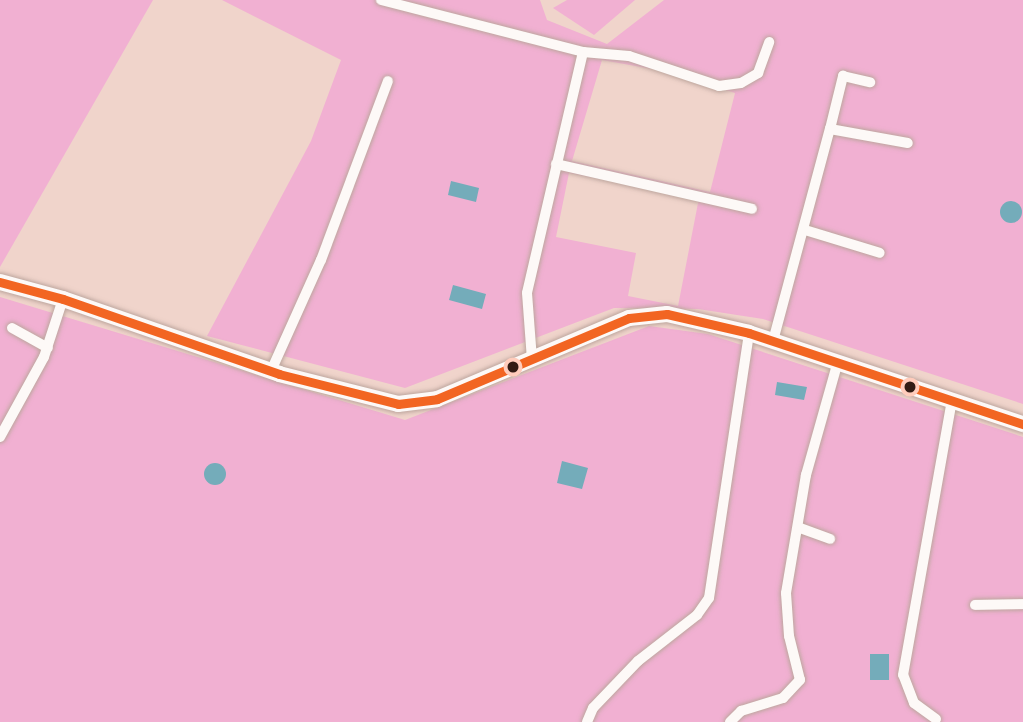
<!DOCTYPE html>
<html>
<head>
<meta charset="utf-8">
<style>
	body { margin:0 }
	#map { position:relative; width:1023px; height:722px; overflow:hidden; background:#f0d4cb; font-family:Rubik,sans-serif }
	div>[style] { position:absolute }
	.green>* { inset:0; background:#f1b0d2 }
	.water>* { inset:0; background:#74acba }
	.round { border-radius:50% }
	.roads { filter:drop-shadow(0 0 2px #bda69e) drop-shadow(0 0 2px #bda69e) }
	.street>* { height:10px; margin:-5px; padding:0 5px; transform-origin:5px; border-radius:5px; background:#fdf9f7 }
	.secondary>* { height:16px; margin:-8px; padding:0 8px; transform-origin:8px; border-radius:8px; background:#fdf9f7 }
	.bus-1>* { height:9px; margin:-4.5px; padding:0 4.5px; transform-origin:4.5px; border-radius:4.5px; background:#f26522 }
	.dots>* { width:19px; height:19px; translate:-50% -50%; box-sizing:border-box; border:4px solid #ffccbc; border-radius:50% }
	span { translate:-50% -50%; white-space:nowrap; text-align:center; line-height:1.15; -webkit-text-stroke:5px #ffccbc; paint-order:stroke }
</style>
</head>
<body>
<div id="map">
	<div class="green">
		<i style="clip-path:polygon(0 0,153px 0,0 267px)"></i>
		<i style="clip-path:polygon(evenodd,222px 0,540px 0,547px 20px,607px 44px,664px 0,1023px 0,1023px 404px,763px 319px,698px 309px,614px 308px,405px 388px,207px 336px,311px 141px,341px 60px,222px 0,602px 60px,669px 72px,735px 93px,710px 192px,572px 161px,602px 60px,222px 0,569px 173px,699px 198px,678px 306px,628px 296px,636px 253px,556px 237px,569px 173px)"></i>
		<i style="clip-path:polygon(567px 0,635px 0,594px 35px,553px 8px)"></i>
		<i style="clip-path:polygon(0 297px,405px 420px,649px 326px,708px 334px,1023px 437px,1023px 722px,0 722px)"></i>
	</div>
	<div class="water">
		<i style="clip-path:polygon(451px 181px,479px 188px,476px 202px,448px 195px)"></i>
		<i class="round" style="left:1000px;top:201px;width:22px;height:22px"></i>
		<i style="clip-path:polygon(453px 285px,486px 294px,482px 309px,449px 300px)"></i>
		<i style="clip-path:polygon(777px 382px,807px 387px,804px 400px,775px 395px)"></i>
		<i style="clip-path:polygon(562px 461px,588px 468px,582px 489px,557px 483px)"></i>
		<i class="round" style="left:204px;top:463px;width:22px;height:22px"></i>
		<i style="clip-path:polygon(870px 654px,889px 654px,889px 680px,870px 680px)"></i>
	</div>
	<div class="roads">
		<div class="street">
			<i style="left:381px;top:0;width:209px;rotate:14.4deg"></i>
			<i style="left:583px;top:52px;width:247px;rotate:103.1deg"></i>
			<i style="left:527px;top:293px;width:67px;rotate:85.7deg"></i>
			<i style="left:583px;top:52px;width:46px;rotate:5deg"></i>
			<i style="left:629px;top:56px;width:95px;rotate:18.4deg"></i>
			<i style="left:719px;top:86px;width:22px;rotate:-8deg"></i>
			<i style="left:741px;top:83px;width:20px;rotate:-30deg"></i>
			<i style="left:758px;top:73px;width:33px;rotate:-70deg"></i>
			<i style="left:830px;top:129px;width:55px;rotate:-76.2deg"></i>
			<i style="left:843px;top:76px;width:28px;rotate:13deg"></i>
			<i style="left:556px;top:164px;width:201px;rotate:12.9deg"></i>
			<i style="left:805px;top:230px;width:78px;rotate:17deg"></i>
			<i style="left:12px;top:328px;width:41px;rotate:29.1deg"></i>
			<i style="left:773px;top:341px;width:220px;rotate:-75deg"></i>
			<i style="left:830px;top:129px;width:79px;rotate:10.2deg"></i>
			<i style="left:271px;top:371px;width:122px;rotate:-65.8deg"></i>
			<i style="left:321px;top:260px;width:191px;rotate:-69.5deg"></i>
			<i style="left:0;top:437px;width:91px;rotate:-61.2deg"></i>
			<i style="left:44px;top:357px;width:61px;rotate:-71.9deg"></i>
			<i style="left:800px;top:528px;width:32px;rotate:20deg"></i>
			<i style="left:975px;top:605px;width:48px;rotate:-1.2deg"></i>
			<i style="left:936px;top:719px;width:27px;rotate:-144deg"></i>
			<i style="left:914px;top:703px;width:30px;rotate:-111deg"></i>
			<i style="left:903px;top:675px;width:280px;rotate:-79.9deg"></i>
			<i style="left:587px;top:722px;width:15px;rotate:-67deg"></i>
			<i style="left:593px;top:708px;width:65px;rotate:-46.2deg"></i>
			<i style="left:638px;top:661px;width:75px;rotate:-37.9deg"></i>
			<i style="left:697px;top:615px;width:21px;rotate:-55deg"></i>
			<i style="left:709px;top:598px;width:268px;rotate:-81.4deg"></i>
			<i style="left:730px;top:722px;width:16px;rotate:-45deg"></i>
			<i style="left:741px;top:711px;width:44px;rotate:-17.2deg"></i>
			<i style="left:783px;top:698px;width:25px;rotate:-47deg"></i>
			<i style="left:800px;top:680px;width:45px;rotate:-104deg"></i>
			<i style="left:789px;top:636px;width:43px;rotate:-94deg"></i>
			<i style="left:786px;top:593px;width:120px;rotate:-80.4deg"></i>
			<i style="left:806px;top:475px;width:118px;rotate:-74.3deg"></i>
		</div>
		<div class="secondary">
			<i style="left:0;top:282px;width:65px;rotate:15.1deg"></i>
			<i style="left:63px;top:299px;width:229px;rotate:19.1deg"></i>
			<i style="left:279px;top:374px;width:123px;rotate:14.1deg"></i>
			<i style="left:398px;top:404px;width:39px;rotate:-7deg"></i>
			<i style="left:437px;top:399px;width:208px;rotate:-22.9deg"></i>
			<i style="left:629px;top:318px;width:38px;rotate:-6deg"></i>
			<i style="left:667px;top:314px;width:84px;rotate:13deg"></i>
			<i style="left:749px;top:333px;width:289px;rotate:18.4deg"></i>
		</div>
	</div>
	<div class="bus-1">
		<i style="left:0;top:282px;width:65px;rotate:15.1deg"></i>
		<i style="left:63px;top:299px;width:229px;rotate:19.1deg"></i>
		<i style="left:279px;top:374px;width:123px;rotate:14.1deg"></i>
		<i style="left:398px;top:404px;width:39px;rotate:-7deg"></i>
		<i style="left:437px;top:399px;width:208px;rotate:-22.9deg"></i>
		<i style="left:629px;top:318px;width:38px;rotate:-6deg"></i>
		<i style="left:667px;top:314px;width:84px;rotate:13deg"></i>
		<i style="left:749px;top:333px;width:289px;rotate:18.4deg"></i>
	</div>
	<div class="dots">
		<i style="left:513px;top:367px;background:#321b14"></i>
		<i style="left:910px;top:387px;background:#321b14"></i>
	</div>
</div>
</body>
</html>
